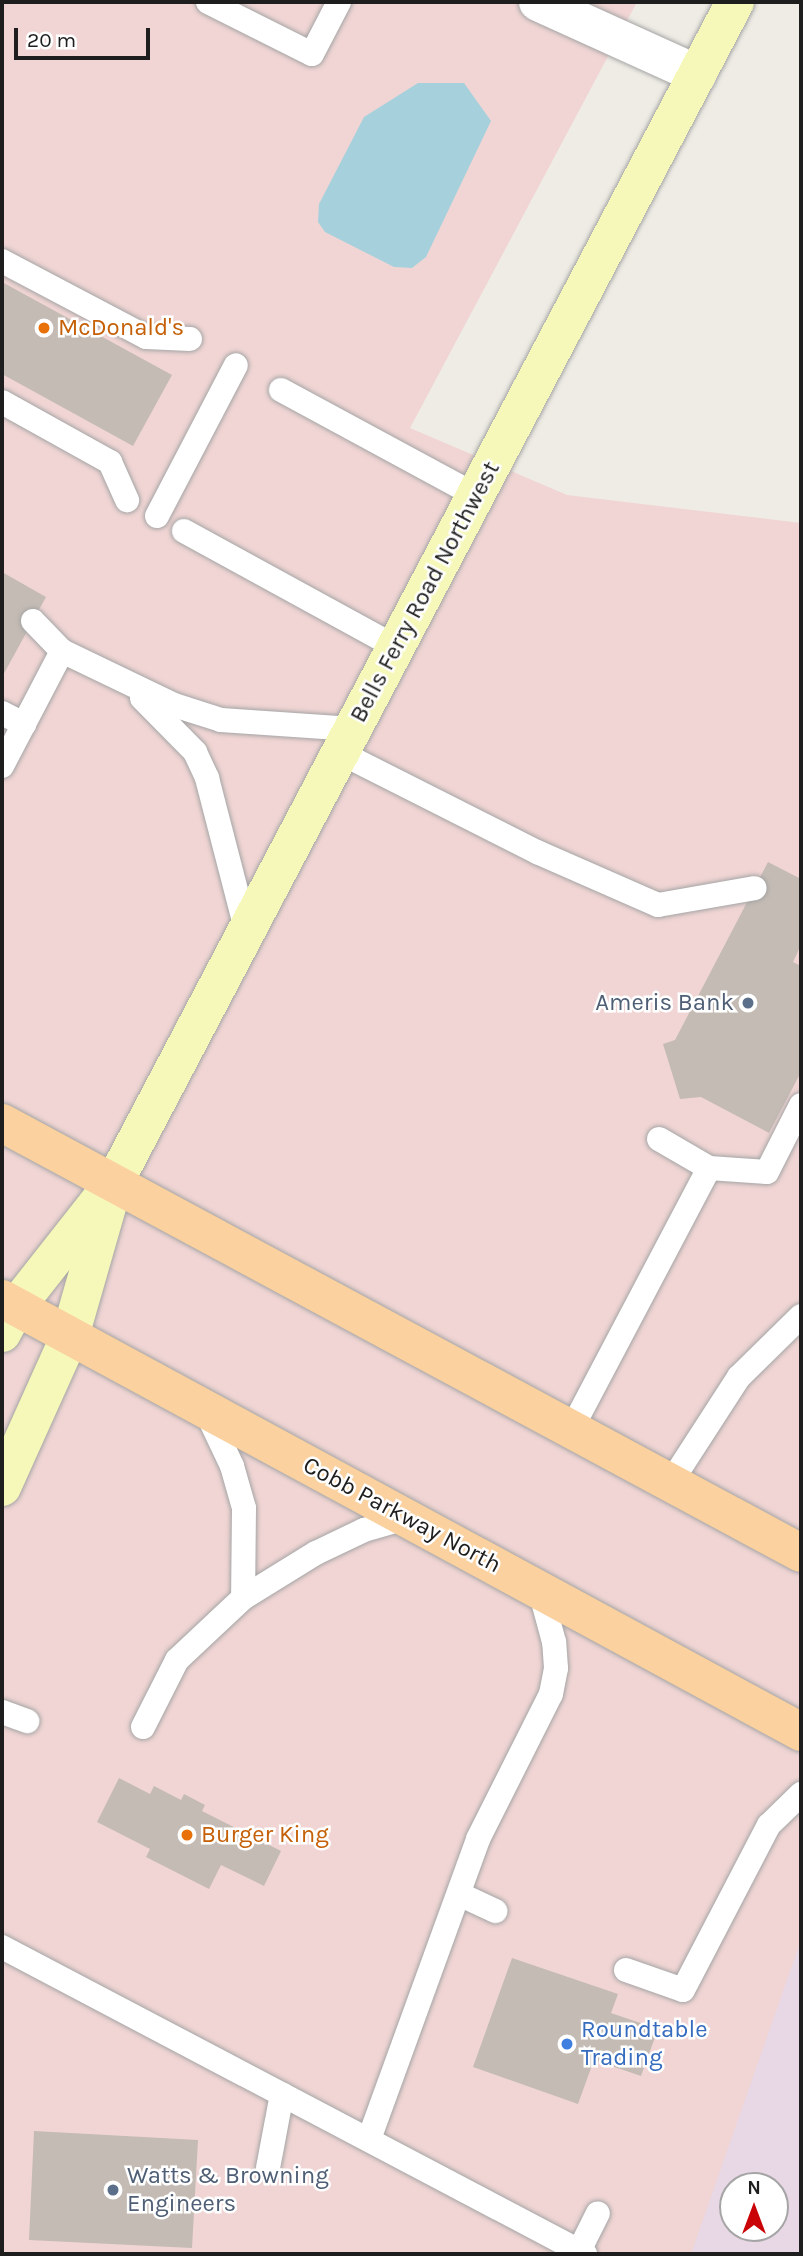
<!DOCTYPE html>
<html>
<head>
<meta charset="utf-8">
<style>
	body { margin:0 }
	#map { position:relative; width:803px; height:2256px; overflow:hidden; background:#efece5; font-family:Karla,sans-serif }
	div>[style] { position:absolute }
	.commercial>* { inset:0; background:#f0d5d4 }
	.industrial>* { inset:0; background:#e8d7e5 }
	.water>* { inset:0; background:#a6d1dc }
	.building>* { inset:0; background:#c4bbb4 }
	.roads { filter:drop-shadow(0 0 2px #a5a5a5) drop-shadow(0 0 2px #a5a5a5) }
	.lane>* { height:24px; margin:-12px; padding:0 12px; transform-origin:12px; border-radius:12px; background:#fff }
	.street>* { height:38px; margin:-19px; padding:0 19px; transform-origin:19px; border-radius:19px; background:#fff }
	.secondary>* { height:38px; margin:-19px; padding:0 19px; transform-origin:19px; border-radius:19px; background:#f6f8ba }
	.primary>* { height:38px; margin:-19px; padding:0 19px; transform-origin:19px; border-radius:19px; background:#fad19f }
	.dots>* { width:19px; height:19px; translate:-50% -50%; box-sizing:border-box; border:4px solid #fff; border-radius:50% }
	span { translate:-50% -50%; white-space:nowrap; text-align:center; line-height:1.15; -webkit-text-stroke:5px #fff; paint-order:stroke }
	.food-label { font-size:24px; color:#c56008 }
	.left { translate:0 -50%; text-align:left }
	.street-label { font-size:24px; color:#1e1e1e }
	.service-label { font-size:24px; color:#4e5e75 }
	.right { translate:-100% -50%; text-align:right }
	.shop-label { font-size:24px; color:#366cbe }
	.frame { position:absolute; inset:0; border:4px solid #1e1e1e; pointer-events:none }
	.north { position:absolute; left:719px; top:2172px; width:70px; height:70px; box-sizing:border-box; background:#fff; border:2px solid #a5a5a5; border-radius:50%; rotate:0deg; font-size:19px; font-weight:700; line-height:28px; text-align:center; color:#1e1e1e }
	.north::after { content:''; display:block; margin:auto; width:24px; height:32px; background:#c90306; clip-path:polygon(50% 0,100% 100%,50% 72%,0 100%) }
	.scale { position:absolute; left:14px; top:28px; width:136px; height:32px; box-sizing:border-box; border:4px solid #1e1e1e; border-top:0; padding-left:9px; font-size:21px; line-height:24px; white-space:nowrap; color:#1e1e1e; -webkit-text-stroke:5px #fff; paint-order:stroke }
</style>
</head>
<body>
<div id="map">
	<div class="commercial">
		<i style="clip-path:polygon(evenodd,2px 2px,637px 2px,410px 428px,567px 495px,801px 523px,801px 2254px,2px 2254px,2px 2px,733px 2186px,775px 2186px,775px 2228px,733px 2228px,733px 2186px)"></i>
	</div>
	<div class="industrial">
		<i style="clip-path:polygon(evenodd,801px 1940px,801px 2254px,691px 2254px,801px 1940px,733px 2186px,775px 2186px,775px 2228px,733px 2228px,733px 2186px)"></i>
	</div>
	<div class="water">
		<i style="clip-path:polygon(418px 83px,464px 83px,491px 121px,426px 257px,412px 268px,394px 267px,325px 232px,318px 222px,319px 204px,364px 117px)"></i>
	</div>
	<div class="building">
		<i style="clip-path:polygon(2px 282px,172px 375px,133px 446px,2px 374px)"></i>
		<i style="clip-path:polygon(2px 572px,46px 597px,2px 677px)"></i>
		<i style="clip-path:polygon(768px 862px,801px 879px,801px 945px,793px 962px,801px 966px,801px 1072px,769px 1133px,701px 1097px,680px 1099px,663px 1044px,675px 1040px)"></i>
		<i style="clip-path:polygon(119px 1778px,150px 1794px,154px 1786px,181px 1800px,184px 1794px,205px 1805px,202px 1811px,281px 1851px,264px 1886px,221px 1865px,209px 1889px,146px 1857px,150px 1849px,97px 1822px)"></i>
		<i style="clip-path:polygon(512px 1958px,618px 1994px,611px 2013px,658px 2029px,641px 2076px,594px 2060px,578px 2104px,473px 2067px)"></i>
		<i style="clip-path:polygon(34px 2131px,198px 2140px,192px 2248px,29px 2240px)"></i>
	</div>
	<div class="roads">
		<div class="lane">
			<i style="left:208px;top:2px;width:116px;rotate:26.6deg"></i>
			<i style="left:312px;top:54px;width:59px;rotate:-62.6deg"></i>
			<i style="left:2px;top:261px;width:163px;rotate:27.8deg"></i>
			<i style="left:146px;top:337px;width:44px;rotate:2.6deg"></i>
			<i style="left:281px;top:390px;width:221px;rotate:28.4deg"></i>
			<i style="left:2px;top:402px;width:124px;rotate:29.1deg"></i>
			<i style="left:110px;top:462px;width:42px;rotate:65.9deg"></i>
			<i style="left:157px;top:516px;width:170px;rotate:-62.4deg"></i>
			<i style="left:184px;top:531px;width:242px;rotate:28.7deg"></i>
			<i style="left:33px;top:621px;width:42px;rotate:46deg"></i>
			<i style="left:62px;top:651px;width:124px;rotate:25.7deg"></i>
			<i style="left:174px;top:705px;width:49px;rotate:17.7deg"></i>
			<i style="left:221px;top:720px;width:132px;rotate:3.9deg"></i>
			<i style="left:142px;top:698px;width:76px;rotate:45.5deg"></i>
			<i style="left:195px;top:752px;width:29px;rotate:65deg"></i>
			<i style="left:207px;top:778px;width:160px;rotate:75.5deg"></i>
			<i style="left:2px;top:713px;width:25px;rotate:27deg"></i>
			<i style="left:341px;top:753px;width:220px;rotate:26.8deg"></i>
			<i style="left:537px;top:852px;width:132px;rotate:23.7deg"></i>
			<i style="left:658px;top:905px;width:98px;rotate:-9.9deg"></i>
			<i style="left:2px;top:766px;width:130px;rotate:-62.4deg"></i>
			<i style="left:659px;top:1139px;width:58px;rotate:30.1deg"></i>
			<i style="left:206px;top:1411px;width:61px;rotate:64.7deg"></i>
			<i style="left:232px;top:1466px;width:44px;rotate:74.1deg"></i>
			<i style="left:244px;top:1508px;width:90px;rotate:90.6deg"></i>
			<i style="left:572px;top:1428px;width:294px;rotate:-62.2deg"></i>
			<i style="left:709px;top:1168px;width:58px;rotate:3.9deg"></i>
			<i style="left:767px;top:1172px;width:75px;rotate:-63.1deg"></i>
			<i style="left:671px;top:1482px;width:125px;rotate:-57.1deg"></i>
			<i style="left:739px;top:1377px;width:87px;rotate:-44.5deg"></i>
			<i style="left:2px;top:1712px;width:27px;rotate:20deg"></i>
			<i style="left:143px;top:1727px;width:75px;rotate:-63.1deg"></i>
			<i style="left:177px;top:1660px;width:91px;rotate:-43.2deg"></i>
			<i style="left:243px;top:1598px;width:86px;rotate:-31.7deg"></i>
			<i style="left:316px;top:1553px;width:53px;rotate:-25.6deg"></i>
			<i style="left:364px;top:1530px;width:47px;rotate:-16.1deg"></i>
			<i style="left:461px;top:1895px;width:38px;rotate:25deg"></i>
			<i style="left:2px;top:1947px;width:659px;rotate:27.77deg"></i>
			<i style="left:626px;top:1970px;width:60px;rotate:19.3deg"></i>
			<i style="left:683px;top:1990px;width:186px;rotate:-62.5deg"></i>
			<i style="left:769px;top:1825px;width:45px;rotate:-44.1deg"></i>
			<i style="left:369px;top:2139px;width:319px;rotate:-70deg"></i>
			<i style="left:478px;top:1839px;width:162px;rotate:-63.3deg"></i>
			<i style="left:551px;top:1694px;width:26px;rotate:-79deg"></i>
			<i style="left:556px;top:1668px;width:26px;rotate:-94deg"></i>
			<i style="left:554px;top:1642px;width:54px;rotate:-105.1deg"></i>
			<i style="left:268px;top:2168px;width:75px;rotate:-79.3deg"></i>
			<i style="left:579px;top:2251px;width:42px;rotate:-63.4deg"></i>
		</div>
		<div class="street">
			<i style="left:538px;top:2px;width:175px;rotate:24.4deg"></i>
		</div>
		<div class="secondary">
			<i style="left:2px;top:1333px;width:30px;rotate:-62deg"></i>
			<i style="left:16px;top:1307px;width:160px;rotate:-51.8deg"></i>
			<i style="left:115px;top:1181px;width:1332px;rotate:-62.26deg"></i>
			<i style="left:2px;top:1487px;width:166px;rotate:-65.8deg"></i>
			<i style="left:70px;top:1336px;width:141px;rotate:-74deg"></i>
		</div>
		<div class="primary">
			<i style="left:2px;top:1123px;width:907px;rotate:28.29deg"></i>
			<i style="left:2px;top:1299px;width:909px;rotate:28.45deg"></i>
		</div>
	</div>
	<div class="dots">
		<i style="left:44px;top:328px;background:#e8710a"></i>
		<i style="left:748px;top:1003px;background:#5c6f8a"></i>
		<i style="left:187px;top:1835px;background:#e8710a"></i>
		<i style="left:567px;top:2044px;background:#3f7fe0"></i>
		<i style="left:113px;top:2190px;background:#5c6f8a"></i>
	</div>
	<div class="food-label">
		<span class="left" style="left:58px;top:328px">McDonald's</span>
		<span class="left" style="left:201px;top:1835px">Burger King</span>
	</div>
	<div class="street-label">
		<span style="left:425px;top:592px;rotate:-62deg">Bells Ferry Road Northwest</span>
		<span style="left:402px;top:1515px;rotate:28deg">Cobb Parkway North</span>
	</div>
	<div class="service-label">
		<span class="right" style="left:734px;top:1003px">Ameris Bank</span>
		<span class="left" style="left:127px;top:2190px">Watts &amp; Browning<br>Engineers</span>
	</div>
	<div class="shop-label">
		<span class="left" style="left:581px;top:2044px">Roundtable<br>Trading</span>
	</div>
	<div class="frame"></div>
	<div class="north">N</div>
	<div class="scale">20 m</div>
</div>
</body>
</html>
